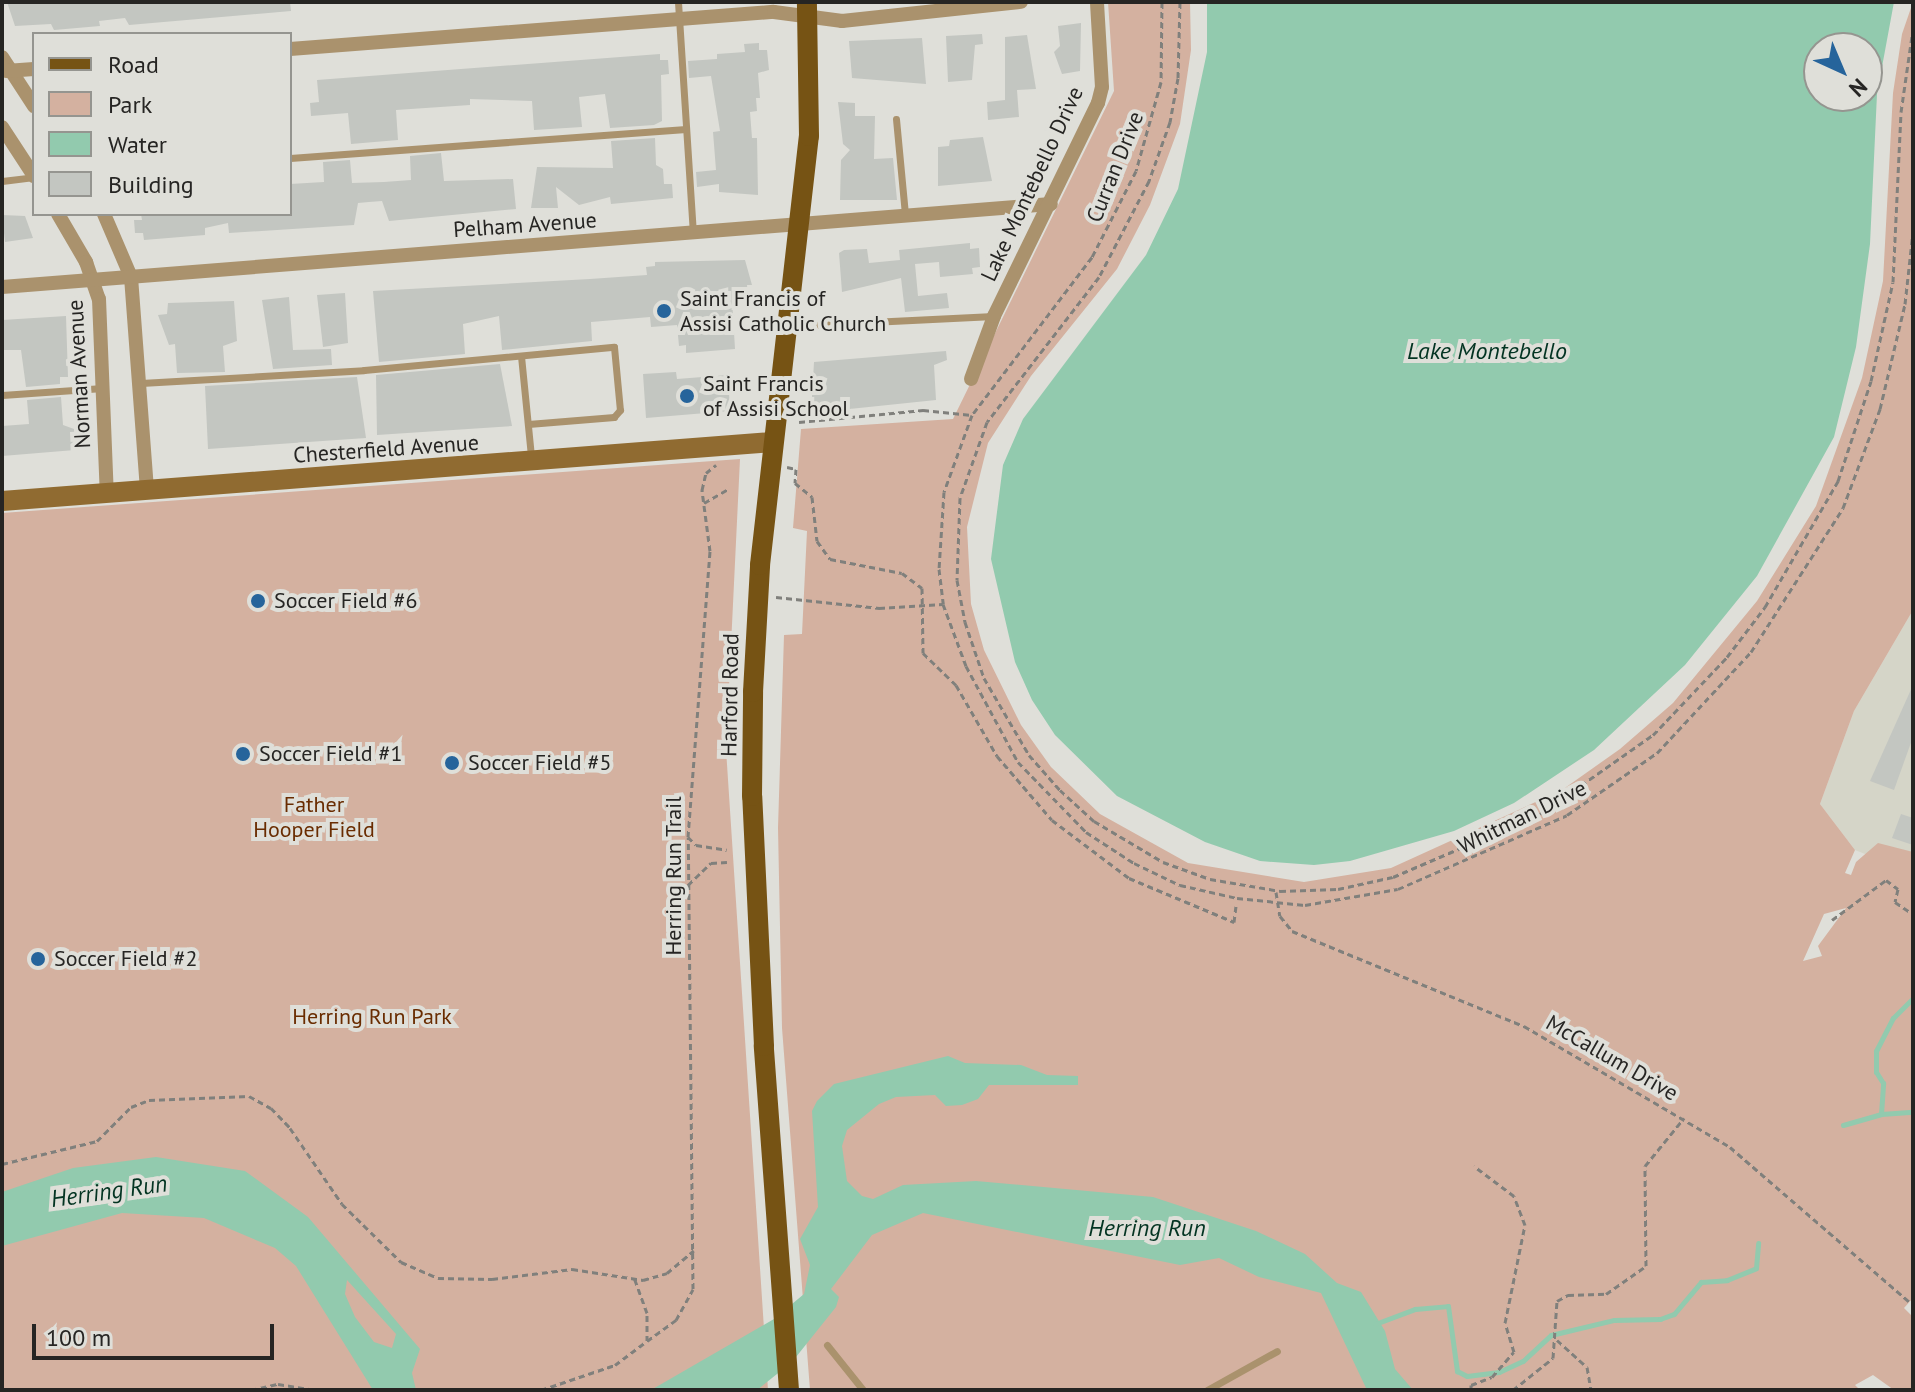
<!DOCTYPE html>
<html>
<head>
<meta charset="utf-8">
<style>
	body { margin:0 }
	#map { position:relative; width:1915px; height:1392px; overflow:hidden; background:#dfdfd9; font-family:"PT Sans",sans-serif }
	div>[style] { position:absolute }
	.built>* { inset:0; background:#d5d5c8 }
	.green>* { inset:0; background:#d4b1a0 }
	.water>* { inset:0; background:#92caae }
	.stream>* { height:5px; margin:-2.5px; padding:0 2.5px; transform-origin:2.5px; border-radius:2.5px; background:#92caae }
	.building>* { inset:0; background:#c3c6c1 }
	.path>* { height:3px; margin-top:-1.5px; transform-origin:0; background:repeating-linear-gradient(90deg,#80807c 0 6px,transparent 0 10px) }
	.lane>* { height:7px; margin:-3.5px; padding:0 3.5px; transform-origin:3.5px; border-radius:3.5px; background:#aa926d }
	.street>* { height:14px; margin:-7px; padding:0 7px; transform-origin:7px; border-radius:7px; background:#aa926d }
	.secondary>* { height:20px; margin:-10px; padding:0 10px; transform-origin:10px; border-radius:10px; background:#906b31 }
	.primary>* { height:20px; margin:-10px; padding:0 10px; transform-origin:10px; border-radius:10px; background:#765314 }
	.dots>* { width:22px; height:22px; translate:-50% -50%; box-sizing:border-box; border:4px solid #dfdfd9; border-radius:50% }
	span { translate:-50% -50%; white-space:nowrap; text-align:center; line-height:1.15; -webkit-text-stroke:8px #dfdfd9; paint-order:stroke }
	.street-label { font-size:22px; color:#262523 }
	.poi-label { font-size:22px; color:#262523 }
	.left { translate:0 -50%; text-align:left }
	.park-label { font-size:22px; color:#692c01 }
	.water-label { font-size:24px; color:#033422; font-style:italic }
	.frame { position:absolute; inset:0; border:4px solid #262523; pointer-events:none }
	.legend { position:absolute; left:32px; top:32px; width:260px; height:184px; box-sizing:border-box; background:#dfdfd9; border:2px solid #959590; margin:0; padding:10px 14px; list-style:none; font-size:24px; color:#262523 }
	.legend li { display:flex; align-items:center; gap:16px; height:40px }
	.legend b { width:40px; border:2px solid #959590 }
	.north { position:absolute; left:1803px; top:32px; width:80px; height:80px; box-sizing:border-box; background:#dfdfd9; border:2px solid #959590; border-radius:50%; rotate:136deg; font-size:22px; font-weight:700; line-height:32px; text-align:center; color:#262523 }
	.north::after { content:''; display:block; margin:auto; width:28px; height:36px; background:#26649b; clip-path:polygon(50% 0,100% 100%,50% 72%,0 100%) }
	.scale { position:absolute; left:32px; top:1324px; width:242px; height:36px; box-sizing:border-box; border:4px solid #262523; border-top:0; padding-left:10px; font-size:24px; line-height:28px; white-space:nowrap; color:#262523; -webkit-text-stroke:6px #dfdfd9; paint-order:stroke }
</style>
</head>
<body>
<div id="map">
	<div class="built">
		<i style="clip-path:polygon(1913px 610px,1913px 873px,1855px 850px,1820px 804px,1854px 711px)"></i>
	</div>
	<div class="green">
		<i style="clip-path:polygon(evenodd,1108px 2px,1190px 2px,1191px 50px,1180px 124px,1150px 205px,1117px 269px,1031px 376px,988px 443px,967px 527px,971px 604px,984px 650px,1021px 725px,1051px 767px,1100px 814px,1188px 863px,1304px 882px,1391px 868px,1562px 790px,1620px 749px,1673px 703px,1757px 601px,1816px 506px,1862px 378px,1883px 281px,1893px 93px,1902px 34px,1913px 2px,1913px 610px,1854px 711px,1820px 804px,1855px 850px,1845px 873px,1851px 875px,1856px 862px,1878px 843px,1913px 852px,1913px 1298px,1904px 1308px,1913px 1317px,1913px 1390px,1894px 1390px,1873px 1375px,1855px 1385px,1860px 1390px,810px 1390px,782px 1028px,778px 828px,784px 635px,802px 634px,807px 531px,793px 528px,801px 429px,953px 419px,1114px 91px,1108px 2px,1846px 908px,1818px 946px,1822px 956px,1803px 961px,1824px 914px,1846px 908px)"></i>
		<i style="clip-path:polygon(740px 459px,726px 749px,768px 1390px,2px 1390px,2px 513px)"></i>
	</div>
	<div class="water">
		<i style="clip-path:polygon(evenodd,1207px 2px,1894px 2px,1877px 94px,1870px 244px,1856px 347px,1834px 437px,1757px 576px,1685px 665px,1594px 750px,1514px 803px,1454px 831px,1350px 861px,1314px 865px,1260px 861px,1205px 842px,1117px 796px,1055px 735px,1032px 700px,1015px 662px,991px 559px,1003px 465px,1023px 419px,1146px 255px,1178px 189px,1207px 52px,1207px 2px,1819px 48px,1867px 48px,1867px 96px,1819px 96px,1819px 48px)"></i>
		<i style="clip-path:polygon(948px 1056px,965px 1063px,1021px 1065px,1047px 1075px,1078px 1076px,1078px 1085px,989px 1085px,978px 1099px,962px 1105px,946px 1106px,935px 1095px,896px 1097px,879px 1104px,847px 1130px,842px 1146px,847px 1181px,862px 1196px,873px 1199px,903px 1185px,976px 1181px,1153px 1197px,1256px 1231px,1305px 1254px,1337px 1283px,1361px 1292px,1385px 1331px,1395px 1369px,1413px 1390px,1367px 1390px,1321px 1293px,1259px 1277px,1219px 1258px,1180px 1265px,923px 1213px,872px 1235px,831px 1289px,839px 1297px,836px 1307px,792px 1362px,757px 1390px,651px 1390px,774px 1319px,804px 1294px,810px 1265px,800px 1239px,818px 1207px,812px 1111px,817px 1101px,834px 1084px)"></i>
		<i style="clip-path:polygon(evenodd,156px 1157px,245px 1171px,308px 1217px,420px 1349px,412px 1373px,416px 1390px,373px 1390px,296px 1266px,275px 1248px,204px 1218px,122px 1213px,2px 1246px,2px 1192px,73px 1168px,156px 1157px,347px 1280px,396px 1334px,392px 1348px,374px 1342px,355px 1317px,345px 1294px,347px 1280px)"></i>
	</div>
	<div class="stream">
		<i style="left:1881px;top:1114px;width:31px;rotate:-86deg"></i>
		<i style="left:1883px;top:1083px;width:13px;rotate:-122deg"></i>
		<i style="left:1876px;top:1072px;width:21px;rotate:-90deg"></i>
		<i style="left:1876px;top:1051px;width:37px;rotate:-63deg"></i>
		<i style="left:1893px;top:1018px;width:28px;rotate:-45deg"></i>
		<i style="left:1843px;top:1125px;width:40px;rotate:-16deg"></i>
		<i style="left:1881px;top:1114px;width:32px;rotate:-4deg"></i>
		<i style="left:1375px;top:1324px;width:43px;rotate:-20.6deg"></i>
		<i style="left:1415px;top:1309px;width:33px;rotate:-5deg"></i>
		<i style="left:1448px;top:1306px;width:66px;rotate:82.1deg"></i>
		<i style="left:1457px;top:1371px;width:11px;rotate:27deg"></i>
		<i style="left:1467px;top:1376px;width:32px;rotate:-7deg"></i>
		<i style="left:1499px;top:1372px;width:26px;rotate:-25deg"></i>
		<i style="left:1523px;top:1361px;width:38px;rotate:-43deg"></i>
		<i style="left:1551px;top:1335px;width:65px;rotate:-13.4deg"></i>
		<i style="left:1614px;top:1320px;width:46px;rotate:-1.2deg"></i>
		<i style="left:1660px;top:1319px;width:15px;rotate:-20deg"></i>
		<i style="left:1674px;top:1314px;width:42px;rotate:-49.8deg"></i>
		<i style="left:1701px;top:1282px;width:26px;rotate:-4deg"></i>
		<i style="left:1727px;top:1280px;width:31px;rotate:-22deg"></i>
		<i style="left:1756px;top:1268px;width:25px;rotate:-85deg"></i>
	</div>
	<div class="building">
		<i style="clip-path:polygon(7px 2px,290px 2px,291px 11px,129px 25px,125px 18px,99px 21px,100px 26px,54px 30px,51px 24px,15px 26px)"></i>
		<i style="clip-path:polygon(1081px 23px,1080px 71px,1062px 74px,1054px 52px,1060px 46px,1058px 26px)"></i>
		<i style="clip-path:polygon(982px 34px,983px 44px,975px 45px,972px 80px,948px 82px,946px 36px)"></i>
		<i style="clip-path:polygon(1027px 35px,1036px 89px,1017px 90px,1019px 117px,988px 120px,987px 102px,1005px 100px,1005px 37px)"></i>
		<i style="clip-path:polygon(922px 38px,926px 84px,852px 78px,849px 41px)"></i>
		<i style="clip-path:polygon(759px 43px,759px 50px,767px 50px,769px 70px,758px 73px,760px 98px,756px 98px,757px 111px,750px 112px,752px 138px,757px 138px,758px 195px,719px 192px,719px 184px,697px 187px,696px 172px,716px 170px,713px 132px,720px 131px,711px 76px,689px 78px,688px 61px,717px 59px,717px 54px,745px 52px,744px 44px)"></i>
		<i style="clip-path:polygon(660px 54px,660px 60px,668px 60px,669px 74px,661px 75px,662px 121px,654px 125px,610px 128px,605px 94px,579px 97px,582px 127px,534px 130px,532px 101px,470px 99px,470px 105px,396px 110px,398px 140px,351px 144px,348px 113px,311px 116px,310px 103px,319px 102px,317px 80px)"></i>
		<i style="clip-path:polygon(838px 102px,855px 103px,855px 116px,875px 116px,874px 159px,893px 158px,897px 200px,840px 200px,841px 160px,850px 150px,843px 144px)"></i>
		<i style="clip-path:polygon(983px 137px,992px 181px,938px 186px,938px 147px,949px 146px,950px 140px)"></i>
		<i style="clip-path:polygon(655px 138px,656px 165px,663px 169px,664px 184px,672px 184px,673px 198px,611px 204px,610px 197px,579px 205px,556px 187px,558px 208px,531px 208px,537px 167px,613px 168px,611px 141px)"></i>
		<i style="clip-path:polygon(441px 153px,444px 181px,513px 179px,516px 209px,389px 221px,382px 201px,369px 202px,358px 203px,354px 225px,229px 233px,228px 223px,205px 228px,205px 235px,144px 240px,143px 233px,135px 233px,134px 220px,142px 220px,141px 214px,290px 214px,290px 184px,324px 182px,323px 162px,350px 160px,352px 183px,384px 182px,411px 180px,410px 156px)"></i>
		<i style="clip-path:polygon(2px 215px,25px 216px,33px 238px,5px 242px)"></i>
		<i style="clip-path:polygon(970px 243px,970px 249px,979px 248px,980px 267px,972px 268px,973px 274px,940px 277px,939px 262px,915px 264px,918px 296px,947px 293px,949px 308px,905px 312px,901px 278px,842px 292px,839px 253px,844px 250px,867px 249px,869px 263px,900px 260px,899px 250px)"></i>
		<i style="clip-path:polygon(745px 260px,752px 285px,747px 285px,748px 298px,732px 299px,735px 349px,686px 353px,686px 345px,679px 346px,677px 325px,651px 327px,650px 317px,591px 322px,592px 341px,502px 350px,499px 316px,463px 324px,465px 354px,379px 362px,373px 291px,590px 279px,647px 275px,646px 267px,655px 266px,655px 262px)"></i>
		<i style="clip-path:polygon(345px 293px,348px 343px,323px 347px,317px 295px)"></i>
		<i style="clip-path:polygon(289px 297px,293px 350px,331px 349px,332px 365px,273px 369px,262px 300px)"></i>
		<i style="clip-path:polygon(234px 301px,237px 341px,223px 346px,225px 372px,177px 373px,175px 344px,169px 345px,158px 315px,167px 314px,168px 303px)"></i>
		<i style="clip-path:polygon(66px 316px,68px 377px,60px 377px,60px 384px,26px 387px,21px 350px,2px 350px,2px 320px)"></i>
		<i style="clip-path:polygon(946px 351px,947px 360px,934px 365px,936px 400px,811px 413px,814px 362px)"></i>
		<i style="clip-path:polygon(500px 364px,512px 426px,377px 435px,376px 375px)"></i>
		<i style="clip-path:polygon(676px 372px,677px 379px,728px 375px,730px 411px,646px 418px,643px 374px)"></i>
		<i style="clip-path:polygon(357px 377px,366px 438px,208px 449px,205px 386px)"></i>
		<i style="clip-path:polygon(61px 397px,63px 425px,74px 429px,75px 450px,2px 456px,2px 426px,29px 424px,27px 400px)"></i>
		<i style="clip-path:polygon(1913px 685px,1913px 737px,1894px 790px,1870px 781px)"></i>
		<i style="clip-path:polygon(1901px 814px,1913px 818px,1913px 845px,1892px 838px)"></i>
	</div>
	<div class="path">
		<i style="left:1162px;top:2px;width:80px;rotate:90.7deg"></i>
		<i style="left:1161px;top:82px;width:92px;rotate:105.7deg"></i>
		<i style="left:1136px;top:171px;width:97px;rotate:117.1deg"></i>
		<i style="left:1092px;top:257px;width:198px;rotate:127.2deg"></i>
		<i style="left:972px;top:415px;width:82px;rotate:110deg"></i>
		<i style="left:944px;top:492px;width:77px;rotate:93.7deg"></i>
		<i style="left:939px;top:569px;width:35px;rotate:83deg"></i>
		<i style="left:943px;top:604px;width:66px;rotate:69.6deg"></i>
		<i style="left:966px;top:666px;width:109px;rotate:61.6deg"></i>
		<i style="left:1018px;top:762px;width:98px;rotate:45.8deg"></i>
		<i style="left:1086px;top:832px;width:57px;rotate:32.9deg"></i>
		<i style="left:1134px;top:863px;width:51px;rotate:25.6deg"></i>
		<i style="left:1180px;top:885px;width:58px;rotate:12.8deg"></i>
		<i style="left:1237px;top:898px;width:68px;rotate:5.9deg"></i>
		<i style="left:1305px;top:905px;width:94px;rotate:-9.8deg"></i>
		<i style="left:1398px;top:889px;width:184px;rotate:-23.6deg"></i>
		<i style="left:1567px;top:815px;width:109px;rotate:-34.6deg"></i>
		<i style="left:1657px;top:753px;width:138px;rotate:-47.1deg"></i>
		<i style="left:1751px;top:652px;width:171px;rotate:-57.4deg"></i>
		<i style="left:1843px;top:508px;width:106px;rotate:-69.5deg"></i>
		<i style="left:1880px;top:409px;width:108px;rotate:-76.6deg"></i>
		<i style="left:1905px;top:304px;width:73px;rotate:-83.7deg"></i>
		<i style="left:1180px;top:2px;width:76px;rotate:91.5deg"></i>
		<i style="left:1178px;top:78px;width:45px;rotate:100.3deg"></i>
		<i style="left:1170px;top:122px;width:63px;rotate:109.6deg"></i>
		<i style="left:1149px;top:181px;width:108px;rotate:117.5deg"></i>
		<i style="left:1099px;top:277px;width:183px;rotate:127.7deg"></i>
		<i style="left:987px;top:422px;width:81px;rotate:109.6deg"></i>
		<i style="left:960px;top:498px;width:82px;rotate:92.1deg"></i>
		<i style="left:957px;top:580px;width:43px;rotate:79.2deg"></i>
		<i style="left:965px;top:622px;width:59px;rotate:71.3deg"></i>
		<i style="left:984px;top:678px;width:89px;rotate:59.7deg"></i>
		<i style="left:1029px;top:755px;width:47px;rotate:48.5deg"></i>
		<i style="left:1060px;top:790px;width:46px;rotate:42.4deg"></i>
		<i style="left:1094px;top:821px;width:80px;rotate:30.7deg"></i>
		<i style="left:1163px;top:862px;width:50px;rotate:19.9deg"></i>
		<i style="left:1210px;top:879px;width:71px;rotate:9.7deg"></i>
		<i style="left:1280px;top:891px;width:58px;rotate:-2deg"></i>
		<i style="left:1338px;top:889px;width:56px;rotate:-12.3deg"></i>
		<i style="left:1393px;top:877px;width:160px;rotate:-23.2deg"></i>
		<i style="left:1540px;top:814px;width:138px;rotate:-35deg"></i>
		<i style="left:1653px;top:735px;width:108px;rotate:-46.5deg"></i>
		<i style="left:1727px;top:657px;width:63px;rotate:-52.8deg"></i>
		<i style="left:1765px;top:607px;width:146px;rotate:-59.9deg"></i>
		<i style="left:1838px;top:481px;width:105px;rotate:-71.7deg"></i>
		<i style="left:1871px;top:381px;width:101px;rotate:-77.5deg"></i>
		<i style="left:1893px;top:282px;width:170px;rotate:-87.3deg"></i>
		<i style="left:1901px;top:112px;width:84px;rotate:-81.8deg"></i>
		<i style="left:799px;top:422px;width:125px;rotate:-5.5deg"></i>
		<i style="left:923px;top:410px;width:49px;rotate:5.8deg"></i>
		<i style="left:787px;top:467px;width:9px;rotate:13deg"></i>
		<i style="left:796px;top:469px;width:14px;rotate:94deg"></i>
		<i style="left:795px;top:483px;width:22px;rotate:39deg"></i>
		<i style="left:812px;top:497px;width:44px;rotate:83.5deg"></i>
		<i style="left:817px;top:541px;width:22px;rotate:54deg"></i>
		<i style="left:830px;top:559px;width:73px;rotate:11deg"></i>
		<i style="left:902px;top:573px;width:25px;rotate:37deg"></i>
		<i style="left:922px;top:588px;width:65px;rotate:89.1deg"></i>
		<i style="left:923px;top:653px;width:46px;rotate:44.1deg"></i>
		<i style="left:956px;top:685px;width:82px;rotate:60deg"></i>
		<i style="left:997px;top:756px;width:84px;rotate:49.3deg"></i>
		<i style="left:1052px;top:820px;width:96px;rotate:37deg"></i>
		<i style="left:1129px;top:878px;width:114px;rotate:22.7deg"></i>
		<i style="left:1234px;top:922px;width:16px;rotate:-83deg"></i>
		<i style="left:704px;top:503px;width:28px;rotate:-30deg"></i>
		<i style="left:776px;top:597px;width:104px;rotate:6.1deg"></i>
		<i style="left:879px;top:608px;width:64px;rotate:-3.6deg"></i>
		<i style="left:688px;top:837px;width:11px;rotate:45deg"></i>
		<i style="left:696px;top:845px;width:31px;rotate:9deg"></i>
		<i style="left:688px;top:885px;width:32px;rotate:-44deg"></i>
		<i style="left:711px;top:863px;width:16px;rotate:-4deg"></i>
		<i style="left:1276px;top:892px;width:24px;rotate:81deg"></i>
		<i style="left:1280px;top:916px;width:19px;rotate:51deg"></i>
		<i style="left:1292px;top:931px;width:251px;rotate:22.3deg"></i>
		<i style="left:1524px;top:1026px;width:239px;rotate:30.4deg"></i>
		<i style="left:1730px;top:1147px;width:242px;rotate:40.8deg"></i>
		<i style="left:1832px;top:920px;width:67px;rotate:-36.5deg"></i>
		<i style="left:1886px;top:880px;width:15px;rotate:37deg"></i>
		<i style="left:1898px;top:889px;width:13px;rotate:103deg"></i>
		<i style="left:1895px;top:902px;width:22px;rotate:34deg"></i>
		<i style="left:2px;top:1164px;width:98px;rotate:-13.6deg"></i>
		<i style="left:97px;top:1141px;width:48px;rotate:-45deg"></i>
		<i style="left:131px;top:1107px;width:19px;rotate:-21deg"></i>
		<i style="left:149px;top:1100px;width:100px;rotate:-2.3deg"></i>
		<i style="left:249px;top:1096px;width:25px;rotate:29deg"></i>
		<i style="left:271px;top:1108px;width:28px;rotate:46deg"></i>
		<i style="left:290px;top:1128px;width:92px;rotate:55.6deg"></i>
		<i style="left:342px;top:1204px;width:83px;rotate:44.5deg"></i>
		<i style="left:401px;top:1262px;width:40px;rotate:23.4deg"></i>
		<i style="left:438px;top:1278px;width:54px;rotate:1.1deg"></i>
		<i style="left:492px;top:1279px;width:81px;rotate:-7.1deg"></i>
		<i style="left:572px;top:1269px;width:72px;rotate:8.8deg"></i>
		<i style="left:643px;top:1280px;width:25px;rotate:-16deg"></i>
		<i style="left:667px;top:1273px;width:35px;rotate:-40deg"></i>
		<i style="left:1557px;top:1340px;width:40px;rotate:42deg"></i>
		<i style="left:1587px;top:1367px;width:23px;rotate:80deg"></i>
		<i style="left:647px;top:1341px;width:36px;rotate:-36deg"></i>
		<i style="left:676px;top:1320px;width:35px;rotate:-61deg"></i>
		<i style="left:693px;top:1289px;width:452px;rotate:-90.6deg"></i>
		<i style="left:688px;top:837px;width:287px;rotate:-85.6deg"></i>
		<i style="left:710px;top:551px;width:62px;rotate:-97.5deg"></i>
		<i style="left:702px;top:490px;width:17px;rotate:-77deg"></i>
		<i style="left:706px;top:473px;width:13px;rotate:-39deg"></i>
		<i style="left:251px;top:1390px;width:28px;rotate:-13deg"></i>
		<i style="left:278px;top:1384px;width:36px;rotate:9deg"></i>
		<i style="left:541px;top:1390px;width:78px;rotate:-18.7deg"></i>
		<i style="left:615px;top:1365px;width:40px;rotate:-37deg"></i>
		<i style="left:647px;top:1341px;width:28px;rotate:-90deg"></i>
		<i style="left:647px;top:1313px;width:38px;rotate:-110deg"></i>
		<i style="left:1471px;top:1390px;width:5px;rotate:-90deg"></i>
		<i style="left:1471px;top:1385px;width:22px;rotate:-21deg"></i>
		<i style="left:1492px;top:1377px;width:33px;rotate:-49deg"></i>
		<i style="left:1514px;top:1352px;width:30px;rotate:-107deg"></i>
		<i style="left:1505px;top:1323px;width:100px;rotate:-78.5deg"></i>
		<i style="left:1525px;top:1225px;width:31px;rotate:-111deg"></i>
		<i style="left:1514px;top:1196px;width:50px;rotate:-143.1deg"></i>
		<i style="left:1513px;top:1390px;width:51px;rotate:-38.7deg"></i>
		<i style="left:1553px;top:1358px;width:57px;rotate:-86deg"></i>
		<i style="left:1557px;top:1301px;width:13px;rotate:-29deg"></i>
		<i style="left:1568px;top:1295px;width:38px;rotate:-2deg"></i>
		<i style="left:1606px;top:1294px;width:49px;rotate:-35deg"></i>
		<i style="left:1646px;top:1266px;width:100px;rotate:-90.6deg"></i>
		<i style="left:1645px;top:1166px;width:62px;rotate:-50.9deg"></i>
	</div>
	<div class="lane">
		<i style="left:678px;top:2px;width:230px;rotate:86.3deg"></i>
		<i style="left:896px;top:119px;width:96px;rotate:84.6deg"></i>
		<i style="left:290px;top:158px;width:397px;rotate:-4.2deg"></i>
		<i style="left:2px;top:181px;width:32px;rotate:-7deg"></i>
		<i style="left:789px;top:326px;width:205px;rotate:-2.8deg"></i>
		<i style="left:521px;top:356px;width:101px;rotate:84.3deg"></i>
		<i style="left:141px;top:383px;width:223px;rotate:-3.3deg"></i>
		<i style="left:364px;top:370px;width:251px;rotate:-5.3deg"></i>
		<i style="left:614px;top:347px;width:63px;rotate:84.6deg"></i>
		<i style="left:620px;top:410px;width:9px;rotate:131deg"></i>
		<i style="left:614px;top:417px;width:86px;rotate:175.3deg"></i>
		<i style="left:2px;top:395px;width:101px;rotate:-4deg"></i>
		<i style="left:827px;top:1345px;width:58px;rotate:51.3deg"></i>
		<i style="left:1207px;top:1390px;width:80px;rotate:-29.1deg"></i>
	</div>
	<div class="street">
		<i style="left:290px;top:49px;width:485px;rotate:-4.4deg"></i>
		<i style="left:774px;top:12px;width:69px;rotate:7.5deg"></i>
		<i style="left:842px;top:21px;width:180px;rotate:-6.1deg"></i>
		<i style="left:2px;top:57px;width:59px;rotate:56.9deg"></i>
		<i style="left:6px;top:71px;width:28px;rotate:-4deg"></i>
		<i style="left:2px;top:127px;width:59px;rotate:56.9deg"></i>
		<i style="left:58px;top:214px;width:56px;rotate:59.7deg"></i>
		<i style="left:86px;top:262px;width:39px;rotate:71deg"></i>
		<i style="left:99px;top:299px;width:195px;rotate:87.7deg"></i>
		<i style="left:104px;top:214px;width:69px;rotate:66.8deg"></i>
		<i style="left:131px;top:277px;width:214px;rotate:85.7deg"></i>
		<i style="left:2px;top:287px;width:1052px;rotate:-4.52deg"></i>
		<i style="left:971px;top:379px;width:67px;rotate:-69.9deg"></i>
		<i style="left:994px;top:316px;width:237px;rotate:-64deg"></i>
		<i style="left:1098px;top:103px;width:16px;rotate:-76deg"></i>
		<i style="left:1102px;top:87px;width:85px;rotate:-93.4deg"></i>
	</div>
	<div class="secondary">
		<i style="left:2px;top:501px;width:772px;rotate:-4.38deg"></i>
	</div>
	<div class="primary">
		<i style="left:789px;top:1390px;width:345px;rotate:-94.2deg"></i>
		<i style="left:764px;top:1046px;width:250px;rotate:-92.7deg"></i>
		<i style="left:752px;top:796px;width:104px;rotate:-89.4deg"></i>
		<i style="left:753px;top:692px;width:127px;rotate:-86.8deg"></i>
		<i style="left:760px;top:565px;width:432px;rotate:-83.5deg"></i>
		<i style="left:809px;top:136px;width:134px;rotate:-90.9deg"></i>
	</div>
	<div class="dots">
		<i style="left:664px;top:311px;background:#26649b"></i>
		<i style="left:687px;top:396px;background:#26649b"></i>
		<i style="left:258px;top:601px;background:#26649b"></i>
		<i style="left:243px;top:754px;background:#26649b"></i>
		<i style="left:452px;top:763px;background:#26649b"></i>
		<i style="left:38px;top:959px;background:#26649b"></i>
	</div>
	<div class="street-label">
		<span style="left:1115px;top:167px;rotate:-68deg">Curran Drive</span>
		<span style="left:1032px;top:184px;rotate:-65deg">Lake Montebello Drive</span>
		<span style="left:525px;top:225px;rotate:-4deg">Pelham Avenue</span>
		<span style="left:79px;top:374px;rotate:-93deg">Norman Avenue</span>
		<span style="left:386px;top:449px;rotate:-4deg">Chesterfield Avenue</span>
		<span style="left:730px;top:695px;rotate:-89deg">Harford Road</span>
		<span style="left:1522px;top:817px;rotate:-26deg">Whitman Drive</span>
		<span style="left:674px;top:876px;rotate:-90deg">Herring Run Trail</span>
		<span style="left:1612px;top:1058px;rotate:30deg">McCallum Drive</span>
	</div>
	<div class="poi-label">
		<span class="left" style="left:680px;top:311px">Saint Francis of<br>Assisi Catholic Church</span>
		<span class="left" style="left:703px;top:396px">Saint Francis<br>of Assisi School</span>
		<span class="left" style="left:274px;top:601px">Soccer Field #6</span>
		<span class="left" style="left:259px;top:754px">Soccer Field #1</span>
		<span class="left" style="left:468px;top:763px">Soccer Field #5</span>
		<span class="left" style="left:54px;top:959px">Soccer Field #2</span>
	</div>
	<div class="park-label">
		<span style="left:314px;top:817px">Father<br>Hooper Field</span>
		<span style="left:372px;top:1017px">Herring Run Park</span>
	</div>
	<div class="water-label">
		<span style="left:1487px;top:351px">Lake Montebello</span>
		<span style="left:109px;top:1191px;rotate:-8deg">Herring Run</span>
		<span style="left:1147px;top:1228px">Herring Run</span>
	</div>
	<div class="frame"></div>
	<ul class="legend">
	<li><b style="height:10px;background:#765314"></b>Road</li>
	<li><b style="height:22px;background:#d4b1a0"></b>Park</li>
	<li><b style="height:22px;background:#92caae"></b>Water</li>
	<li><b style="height:22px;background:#c3c6c1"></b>Building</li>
	</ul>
	<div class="north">N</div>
	<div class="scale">100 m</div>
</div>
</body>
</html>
